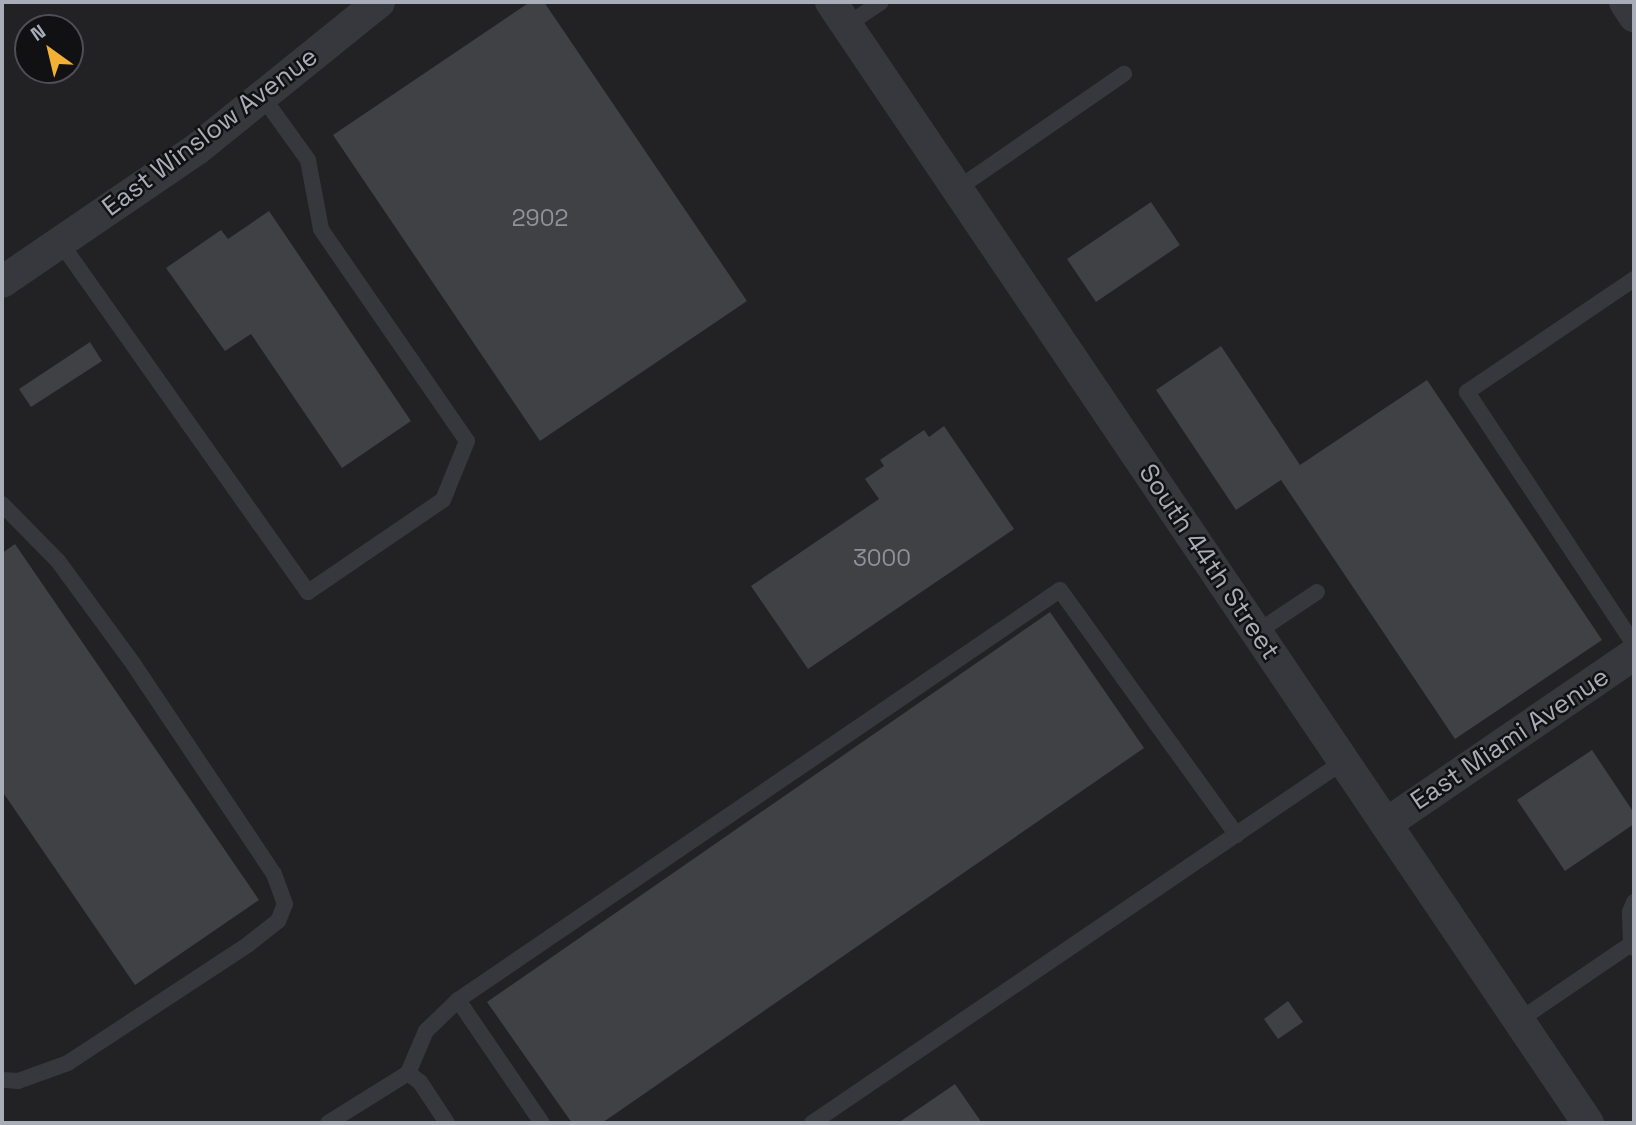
<!DOCTYPE html>
<html>
<head>
<meta charset="utf-8">
<style>
	body { margin:0 }
	#map { position:relative; width:1636px; height:1125px; overflow:hidden; background:#161618; font-family:"Space Grotesk",sans-serif }
	div>[style] { position:absolute }
	.built>* { inset:0; background:#222225 }
	.building>* { inset:0; background:#404145 }
	.service>* { height:16px; margin:-8px; padding:0 8px; transform-origin:8px; border-radius:8px; background:#37383d }
	.minor>* { height:32px; margin:-16px; padding:0 16px; transform-origin:16px; border-radius:16px; background:#37383d }
	span { translate:-50% -50%; white-space:nowrap; text-align:center; line-height:1.15; -webkit-text-stroke:5px #111113; paint-order:stroke }
	.number-label { font-size:23px; color:#8e929b }
	.number-label span { -webkit-text-stroke-width:0 }
	.street-label { font-size:26px; color:#a8adb8 }
	.frame { position:absolute; inset:0; border:4px solid #a8adb8; pointer-events:none }
	.north { position:absolute; left:14px; top:14px; width:70px; height:70px; box-sizing:border-box; background:#111113; border:2px solid #4d4f55; border-radius:50%; rotate:326deg; font-size:19px; font-weight:700; line-height:28px; text-align:center; color:#a8adb8 }
	.north::after { content:''; display:block; margin:auto; width:24px; height:32px; background:#f2b134; clip-path:polygon(50% 0,100% 100%,50% 72%,0 100%) }
</style>
</head>
<body>
<div id="map">
	<div class="built">
		<i style="clip-path:polygon(evenodd,2px 2px,1634px 2px,1634px 1123px,2px 1123px,2px 2px,28px 28px,70px 28px,70px 70px,28px 70px,28px 28px)"></i>
	</div>
	<div class="building">
		<i style="clip-path:polygon(530px 2px,544px 2px,747px 301px,540px 441px,333px 135px)"></i>
		<i style="clip-path:polygon(1151px 202px,1180px 245px,1096px 302px,1067px 259px)"></i>
		<i style="clip-path:polygon(269px 211px,411px 421px,342px 468px,251px 334px,225px 351px,166px 268px,221px 230px,228px 239px)"></i>
		<i style="clip-path:polygon(90px 342px,102px 361px,31px 407px,19px 389px)"></i>
		<i style="clip-path:polygon(1221px 346px,1300px 465px,1427px 380px,1602px 640px,1455px 739px,1281px 480px,1236px 510px,1156px 390px)"></i>
		<i style="clip-path:polygon(944px 426px,1014px 529px,808px 669px,751px 586px,879px 499px,865px 479px,884px 466px,880px 460px,924px 430px,929px 437px)"></i>
		<i style="clip-path:polygon(15px 544px,259px 900px,135px 985px,2px 791px,2px 553px)"></i>
		<i style="clip-path:polygon(1050px 612px,1144px 748px,602px 1123px,572px 1123px,487px 1002px)"></i>
		<i style="clip-path:polygon(1592px 750px,1634px 813px,1634px 824px,1565px 871px,1517px 800px)"></i>
		<i style="clip-path:polygon(1288px 1001px,1303px 1022px,1278px 1039px,1264px 1019px)"></i>
		<i style="clip-path:polygon(955px 1084px,982px 1123px,898px 1123px)"></i>
	</div>
	<div class="service">
		<i style="left:847px;top:25px;width:41px;rotate:-34.1deg"></i>
		<i style="left:957px;top:189px;width:203px;rotate:-34.6deg"></i>
		<i style="left:60px;top:242px;width:429px;rotate:54.7deg"></i>
		<i style="left:308px;top:592px;width:163px;rotate:-34.3deg"></i>
		<i style="left:443px;top:500px;width:64px;rotate:-67.9deg"></i>
		<i style="left:467px;top:441px;width:257px;rotate:-124.6deg"></i>
		<i style="left:321px;top:229px;width:70px;rotate:-100.7deg"></i>
		<i style="left:308px;top:160px;width:79px;rotate:-125.7deg"></i>
		<i style="left:1634px;top:279px;width:202px;rotate:145.9deg"></i>
		<i style="left:1467px;top:392px;width:302px;rotate:56.5deg"></i>
		<i style="left:2px;top:504px;width:80px;rotate:45.5deg"></i>
		<i style="left:58px;top:561px;width:129px;rotate:53.8deg"></i>
		<i style="left:134px;top:665px;width:252px;rotate:56.2deg"></i>
		<i style="left:274px;top:874px;width:32px;rotate:70deg"></i>
		<i style="left:285px;top:904px;width:18px;rotate:112deg"></i>
		<i style="left:278px;top:921px;width:37px;rotate:142deg"></i>
		<i style="left:249px;top:944px;width:217px;rotate:146.7deg"></i>
		<i style="left:68px;top:1063px;width:53px;rotate:160.2deg"></i>
		<i style="left:18px;top:1081px;width:16px;rotate:-176deg"></i>
		<i style="left:1257px;top:632px;width:72px;rotate:-33.7deg"></i>
		<i style="left:1631px;top:944px;width:32px;rotate:-92deg"></i>
		<i style="left:1630px;top:912px;width:11px;rotate:-68deg"></i>
		<i style="left:458px;top:1000px;width:149px;rotate:55.7deg"></i>
		<i style="left:1518px;top:1021px;width:137px;rotate:-34.3deg"></i>
		<i style="left:1631px;top:944px;width:5px;rotate:53deg"></i>
		<i style="left:408px;top:1073px;width:46px;rotate:-66.8deg"></i>
		<i style="left:426px;top:1031px;width:45px;rotate:-44.1deg"></i>
		<i style="left:458px;top:1000px;width:728px;rotate:-34.26deg"></i>
		<i style="left:1060px;top:590px;width:302px;rotate:54.2deg"></i>
		<i style="left:328px;top:1123px;width:94px;rotate:-32deg"></i>
		<i style="left:408px;top:1073px;width:15px;rotate:37deg"></i>
		<i style="left:420px;top:1082px;width:49px;rotate:56.6deg"></i>
		<i style="left:812px;top:1123px;width:643px;rotate:-34.23deg"></i>
	</div>
	<div class="minor">
		<i style="left:831px;top:2px;width:1353px;rotate:55.97deg"></i>
		<i style="left:1625px;top:2px;width:17px;rotate:57deg"></i>
		<i style="left:2px;top:282px;width:236px;rotate:-34.3deg"></i>
		<i style="left:197px;top:149px;width:234px;rotate:-38.9deg"></i>
		<i style="left:1386px;top:824px;width:301px;rotate:-34.4deg"></i>
	</div>
	<div class="number-label">
		<span style="left:540px;top:218px">2902</span>
		<span style="left:882px;top:558px">3000</span>
	</div>
	<div class="street-label">
		<span style="left:210px;top:132px;rotate:-37deg">East Winslow Avenue</span>
		<span style="left:1209px;top:562px;rotate:56deg">South 44th Street</span>
		<span style="left:1510px;top:739px;rotate:-34deg">East Miami Avenue</span>
	</div>
	<div class="frame"></div>
	<div class="north">N</div>
</div>
</body>
</html>
